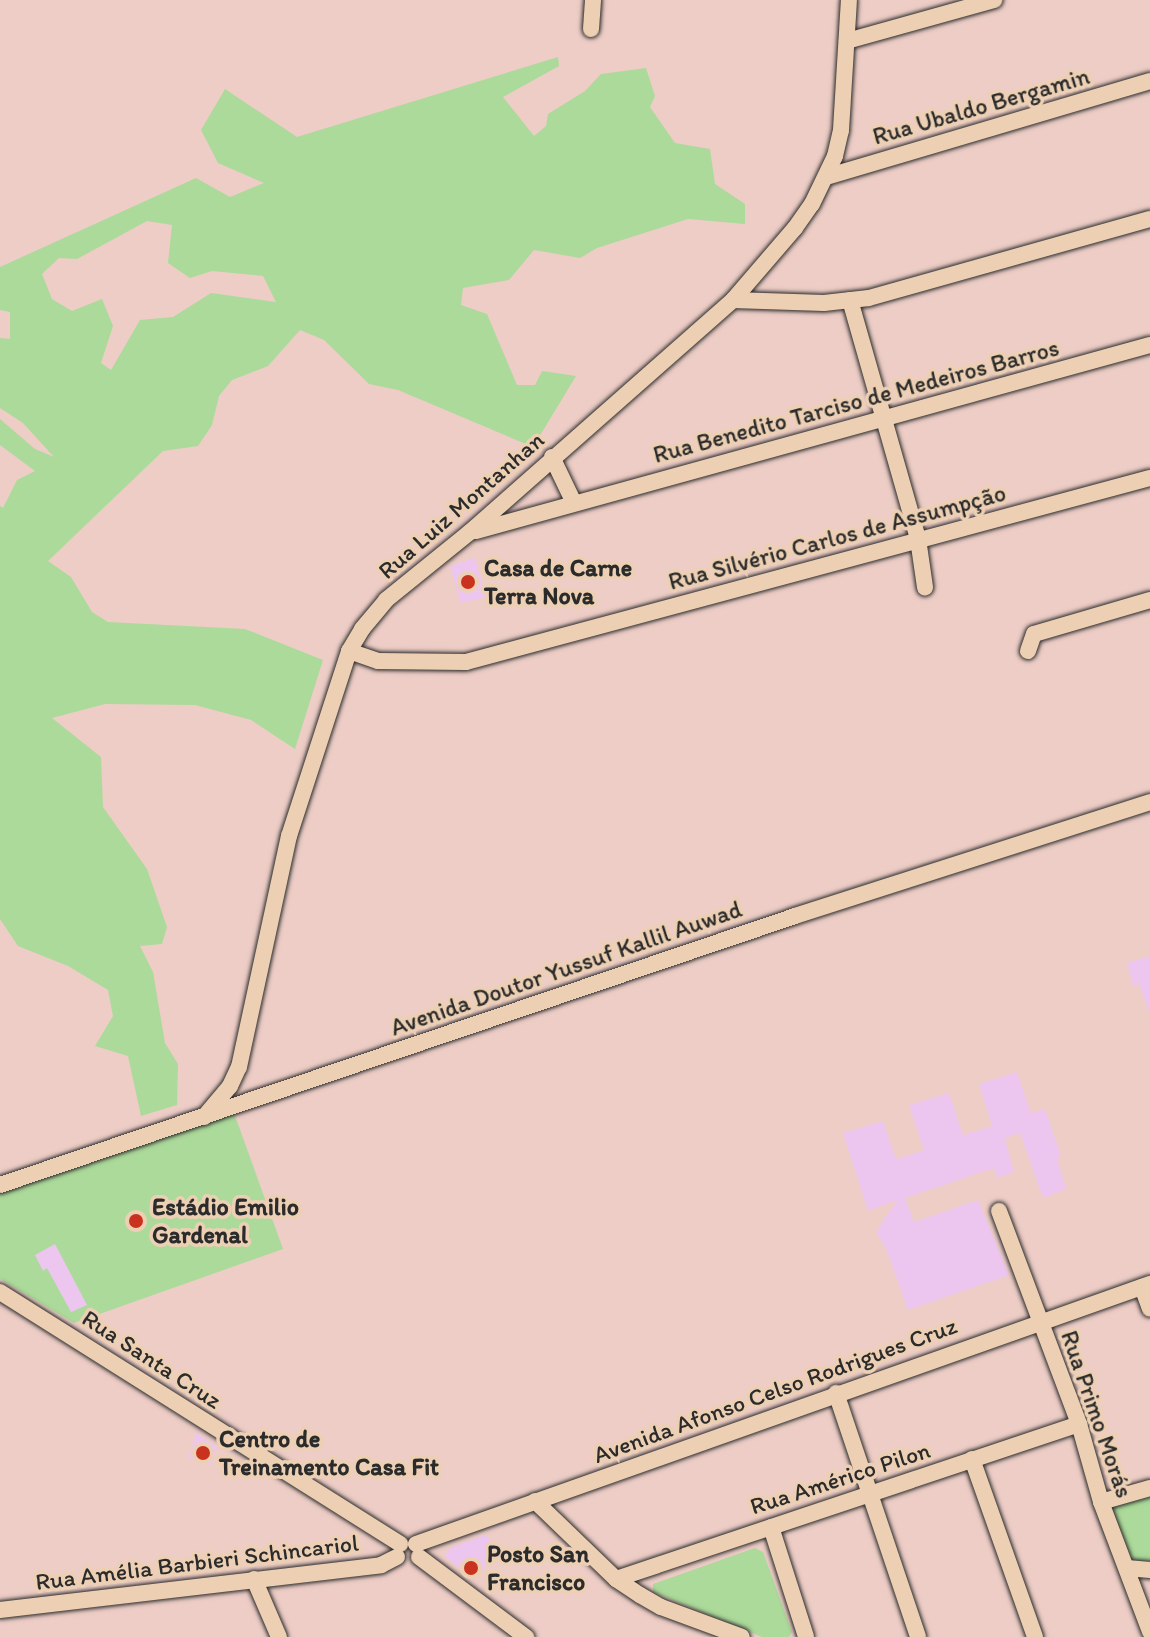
<!DOCTYPE html>
<html>
<head>
<meta charset="utf-8">
<style>
	body { margin:0 }
	#map { position:relative; width:1150px; height:1637px; overflow:hidden; background:#edcdc6; font-family:Itim,sans-serif }
	div>[style] { position:absolute }
	.green>* { inset:0; background:#acda9a }
	.building>* { inset:0; background:#ecc6ef }
	.roads { filter:drop-shadow(0 0 2px #2b2b2b) drop-shadow(0 0 2px #2b2b2b) }
	.minor>* { height:16px; margin:-8px; padding:0 8px; transform-origin:8px; border-radius:8px; background:#edd0b4 }
	.dots>* { width:22px; height:22px; translate:-50% -50%; box-sizing:border-box; border:4px solid #edd0b4; border-radius:50% }
	span { translate:-50% -50%; white-space:nowrap; text-align:center; line-height:1.15; -webkit-text-stroke:7px #edd0b4; paint-order:stroke }
	.street-label { font-size:24px; color:#2b2b2b }
	.poi-label { font-size:24px; color:#2b2b2b; font-weight:700 }
	.left { translate:0 -50%; text-align:left }
</style>
</head>
<body>
<div id="map">
	<div class="green">
		<i style="clip-path:polygon(evenodd,558px 57px,559px 66px,503px 97px,534px 136px,546px 126px,548px 114px,585px 91px,601px 74px,646px 68px,655px 96px,650px 107px,675px 143px,710px 149px,715px 184px,745px 204px,745px 224px,688px 219px,597px 248px,580px 258px,534px 250px,509px 280px,463px 288px,461px 305px,487px 314px,517px 385px,535px 385px,542px 371px,576px 376px,533px 447px,398px 390px,369px 384px,324px 340px,300px 330px,268px 366px,232px 380px,219px 396px,212px 425px,198px 446px,163px 451px,48px 561px,71px 577px,92px 612px,108px 622px,245px 629px,323px 660px,295px 749px,251px 720px,195px 705px,105px 704px,52px 718px,101px 757px,103px 807px,147px 869px,167px 927px,162px 944px,140px 946px,153px 972px,165px 1043px,178px 1064px,177px 1105px,141px 1116px,128px 1056px,95px 1046px,113px 1016px,108px 990px,68px 966px,18px 946px,0 919px,0 506px,3px 508px,17px 480px,35px 471px,0 445px,0 419px,35px 449px,54px 457px,23px 423px,0 408px,0 338px,10px 339px,10px 312px,0 310px,0 267px,196px 178px,230px 197px,264px 183px,218px 163px,201px 130px,225px 89px,297px 137px,558px 57px,147px 221px,172px 225px,168px 263px,190px 278px,212px 271px,263px 276px,276px 302px,211px 293px,173px 317px,140px 320px,111px 370px,101px 363px,113px 326px,102px 299px,72px 311px,52px 299px,42px 274px,59px 258px,77px 259px,147px 221px)"></i>
		<i style="clip-path:polygon(234px 1113px,283px 1249px,74px 1323px,0 1279px,0 1193px)"></i>
		<i style="clip-path:polygon(1150px 1493px,1150px 1568px,1126px 1561px,1105px 1506px)"></i>
		<i style="clip-path:polygon(755px 1548px,763px 1552px,792px 1632px,789px 1637px,762px 1637px,653px 1592px,653px 1584px)"></i>
	</div>
	<div class="building">
		<i style="clip-path:polygon(475px 558px,486px 597px,461px 603px,450px 566px)"></i>
		<i style="clip-path:polygon(1150px 956px,1150px 1009px,1148px 1009px,1139px 984px,1133px 986px,1127px 963px)"></i>
		<i style="clip-path:polygon(1017px 1072px,1031px 1113px,1045px 1109px,1061px 1156px,1057px 1158px,1066px 1189px,1043px 1198px,1020px 1133px,1005px 1138px,1014px 1172px,997px 1178px,994px 1168px,905px 1198px,914px 1222px,978px 1200px,1009px 1275px,908px 1310px,886px 1249px,876px 1232px,897px 1200px,868px 1211px,843px 1133px,883px 1121px,896px 1159px,924px 1150px,909px 1105px,949px 1093px,963px 1135px,992px 1126px,979px 1084px)"></i>
		<i style="clip-path:polygon(55px 1244px,87px 1305px,71px 1312px,47px 1268px,43px 1271px,35px 1255px)"></i>
		<i style="clip-path:polygon(196px 1433px,217px 1447px,211px 1465px,189px 1458px)"></i>
		<i style="clip-path:polygon(485px 1535px,500px 1549px,473px 1580px,445px 1556px,450px 1548px)"></i>
	</div>
	<div class="roads">
		<div class="minor">
			<i style="left:591px;top:29px;width:29px;rotate:-86deg"></i>
			<i style="left:847px;top:41px;width:153px;rotate:-15.6deg"></i>
			<i style="left:826px;top:177px;width:338px;rotate:-16.5deg"></i>
			<i style="left:733px;top:300px;width:91px;rotate:1.9deg"></i>
			<i style="left:824px;top:303px;width:45px;rotate:-6.3deg"></i>
			<i style="left:869px;top:298px;width:292px;rotate:-15.7deg"></i>
			<i style="left:850px;top:300px;width:248px;rotate:74.1deg"></i>
			<i style="left:918px;top:539px;width:49px;rotate:81.7deg"></i>
			<i style="left:552px;top:457px;width:51px;rotate:64.4deg"></i>
			<i style="left:476px;top:531px;width:699px;rotate:-15.43deg"></i>
			<i style="left:349px;top:651px;width:31px;rotate:19deg"></i>
			<i style="left:378px;top:661px;width:88px;rotate:0.7deg"></i>
			<i style="left:466px;top:662px;width:708px;rotate:-15.06deg"></i>
			<i style="left:1028px;top:651px;width:18px;rotate:-71deg"></i>
			<i style="left:1034px;top:634px;width:121px;rotate:-16.3deg"></i>
			<i style="left:204px;top:1117px;width:40px;rotate:-50deg"></i>
			<i style="left:230px;top:1086px;width:21px;rotate:-65deg"></i>
			<i style="left:239px;top:1067px;width:236px;rotate:-77.8deg"></i>
			<i style="left:289px;top:836px;width:194px;rotate:-72deg"></i>
			<i style="left:349px;top:651px;width:26px;rotate:-59deg"></i>
			<i style="left:362px;top:629px;width:38px;rotate:-50deg"></i>
			<i style="left:386px;top:600px;width:108px;rotate:-39deg"></i>
			<i style="left:470px;top:532px;width:351px;rotate:-41.4deg"></i>
			<i style="left:733px;top:300px;width:95px;rotate:-49.3deg"></i>
			<i style="left:795px;top:228px;width:29px;rotate:-55deg"></i>
			<i style="left:812px;top:204px;width:53px;rotate:-64.4deg"></i>
			<i style="left:835px;top:156px;width:27px;rotate:-77deg"></i>
			<i style="left:841px;top:130px;width:130px;rotate:-86.5deg"></i>
			<i style="left:0;top:1185px;width:839px;rotate:-18.69deg"></i>
			<i style="left:795px;top:916px;width:373px;rotate:-17.8deg"></i>
			<i style="left:999px;top:1211px;width:228px;rotate:69.4deg"></i>
			<i style="left:1079px;top:1424px;width:81px;rotate:74.2deg"></i>
			<i style="left:1101px;top:1502px;width:139px;rotate:69.3deg"></i>
			<i style="left:1142px;top:1287px;width:23px;rotate:70deg"></i>
			<i style="left:0;top:1292px;width:473px;rotate:32.2deg"></i>
			<i style="left:836px;top:1393px;width:257px;rotate:71.4deg"></i>
			<i style="left:972px;top:1459px;width:189px;rotate:70.5deg"></i>
			<i style="left:535px;top:1501px;width:112px;rotate:43.9deg"></i>
			<i style="left:616px;top:1579px;width:29px;rotate:34deg"></i>
			<i style="left:640px;top:1595px;width:24px;rotate:30deg"></i>
			<i style="left:661px;top:1607px;width:86px;rotate:20.3deg"></i>
			<i style="left:1101px;top:1502px;width:51px;rotate:-15.9deg"></i>
			<i style="left:771px;top:1527px;width:115px;rotate:72.3deg"></i>
			<i style="left:416px;top:1544px;width:779px;rotate:-19.51deg"></i>
			<i style="left:419px;top:1557px;width:134px;rotate:36.8deg"></i>
			<i style="left:1127px;top:1568px;width:23px;rotate:5deg"></i>
			<i style="left:254px;top:1579px;width:63px;rotate:66.7deg"></i>
			<i style="left:616px;top:1579px;width:488px;rotate:-18.5deg"></i>
			<i style="left:0;top:1610px;width:384px;rotate:-6.7deg"></i>
			<i style="left:381px;top:1565px;width:18px;rotate:-27deg"></i>
		</div>
	</div>
	<div class="dots">
		<i style="left:468px;top:582px;background:#c8321e"></i>
		<i style="left:136px;top:1221px;background:#c8321e"></i>
		<i style="left:203px;top:1453px;background:#c8321e"></i>
		<i style="left:471px;top:1568px;background:#c8321e"></i>
	</div>
	<div class="street-label">
		<span style="left:981px;top:106px;rotate:-16deg">Rua Ubaldo Bergamin</span>
		<span style="left:856px;top:401px;rotate:-15deg">Rua Benedito Tarciso de Medeiros Barros</span>
		<span style="left:461px;top:505px;rotate:-41deg">Rua Luiz Montanhan</span>
		<span style="left:837px;top:537px;rotate:-15deg">Rua Silvério Carlos de Assumpção</span>
		<span style="left:566px;top:968px;rotate:-19deg">Avenida Doutor Yussuf Kallil Auwad</span>
		<span style="left:152px;top:1359px;rotate:33deg">Rua Santa Cruz</span>
		<span style="left:775px;top:1390px;rotate:-20deg">Avenida Afonso Celso Rodrigues Cruz</span>
		<span style="left:1097px;top:1414px;rotate:71deg">Rua Primo Morás</span>
		<span style="left:840px;top:1478px;rotate:-18deg">Rua Américo Pilon</span>
		<span style="left:197px;top:1562px;rotate:-7deg">Rua Amélia Barbieri Schincariol</span>
	</div>
	<div class="poi-label">
		<span class="left" style="left:484px;top:582px">Casa de Carne<br>Terra Nova</span>
		<span class="left" style="left:152px;top:1221px">Estádio Emilio<br>Gardenal</span>
		<span class="left" style="left:219px;top:1453px">Centro de<br>Treinamento Casa Fit</span>
		<span class="left" style="left:487px;top:1568px">Posto San<br>Francisco</span>
	</div>
</div>
</body>
</html>
